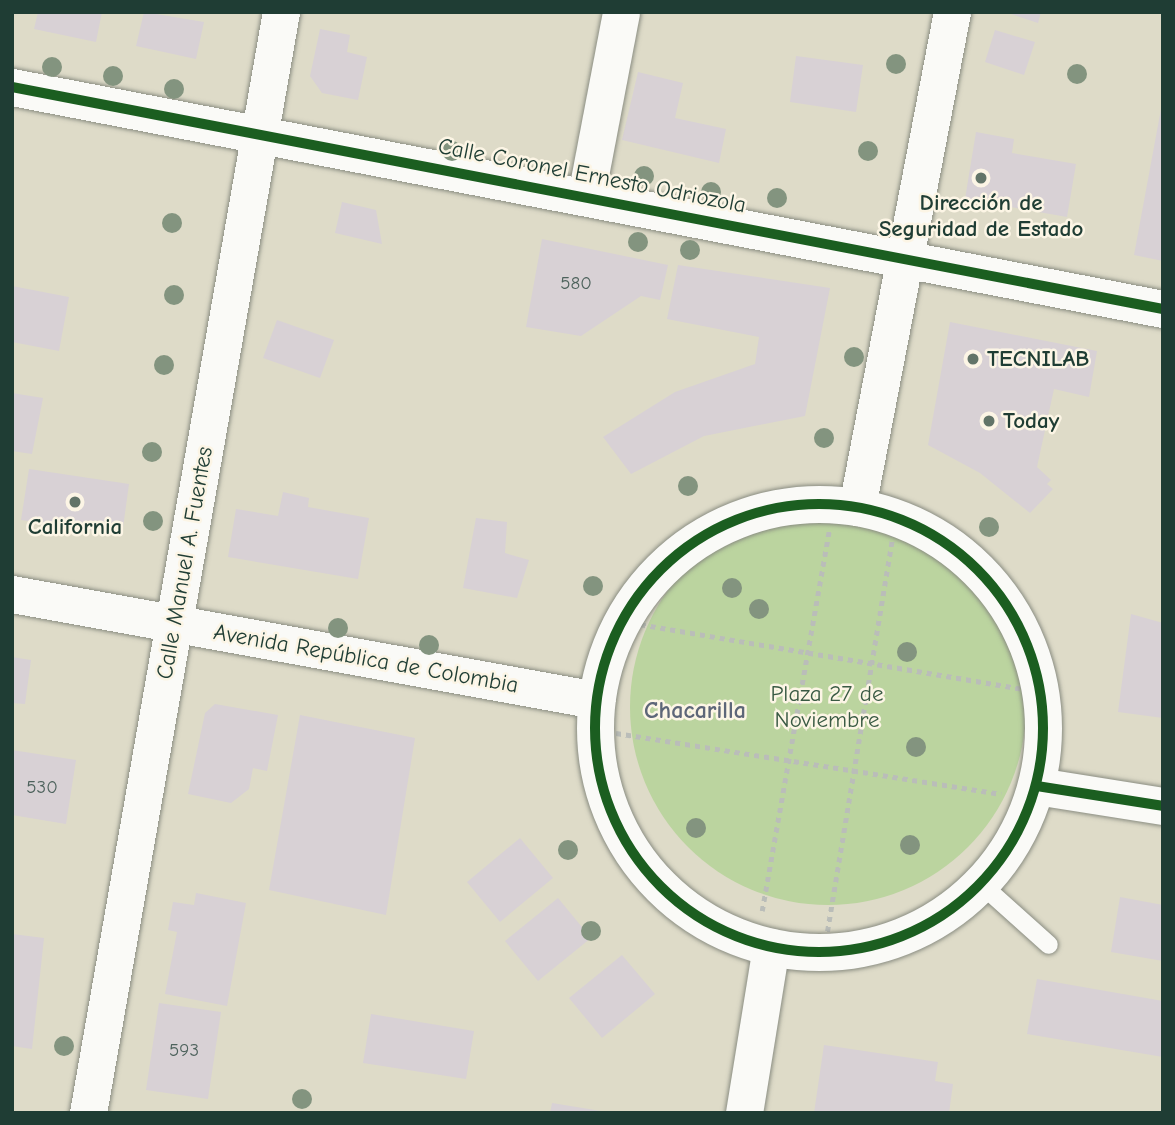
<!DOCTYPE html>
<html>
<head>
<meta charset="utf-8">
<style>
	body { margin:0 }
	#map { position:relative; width:1175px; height:1125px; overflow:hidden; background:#dedbc8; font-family:"Comic Neue",sans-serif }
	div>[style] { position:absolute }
	.green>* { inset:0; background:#bbd49f }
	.round { border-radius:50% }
	.building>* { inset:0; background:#d8d1d5 }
	.path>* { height:4.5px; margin-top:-2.25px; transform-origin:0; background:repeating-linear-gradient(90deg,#babdb9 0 5px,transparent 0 10px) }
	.roads { filter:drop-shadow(0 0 2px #8a8d82) drop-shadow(0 0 2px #8a8d82) }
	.service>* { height:18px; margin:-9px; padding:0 9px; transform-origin:9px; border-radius:9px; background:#fafaf7 }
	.minor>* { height:37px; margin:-18.5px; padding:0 18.5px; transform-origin:18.5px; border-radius:18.5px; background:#fafaf7 }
	.minor>.ring { margin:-18.5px; padding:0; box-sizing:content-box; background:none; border:37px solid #fafaf7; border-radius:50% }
	.cycleway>* { height:10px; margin:-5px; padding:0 5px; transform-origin:5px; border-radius:5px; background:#1b5e20 }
	.cycleway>.ring { margin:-5px; padding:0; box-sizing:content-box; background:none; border:10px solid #1b5e20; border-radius:50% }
	.trees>* { width:20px; height:20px; margin:-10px; border-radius:50%; background:#83947f }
	.dots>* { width:19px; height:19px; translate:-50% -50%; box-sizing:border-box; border:4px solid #fcf5e5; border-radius:50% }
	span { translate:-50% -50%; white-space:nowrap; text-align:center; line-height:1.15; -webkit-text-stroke:5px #fcf5e5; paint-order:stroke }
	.number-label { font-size:19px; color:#4d625c }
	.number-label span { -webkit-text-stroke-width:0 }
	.street-label { font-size:23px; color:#1f3d34 }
	.poi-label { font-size:23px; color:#1f3d34; font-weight:700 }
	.left { translate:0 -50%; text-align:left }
	.park-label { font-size:23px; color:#395a43 }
	.neighbourhood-label { font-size:24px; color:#5d6678; font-weight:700 }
	.frame { position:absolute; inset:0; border:14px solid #1f3d34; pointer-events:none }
</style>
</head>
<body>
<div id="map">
	<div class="green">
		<i class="round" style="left:630px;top:509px;width:396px;height:396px"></i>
	</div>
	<div class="building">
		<i style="clip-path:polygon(38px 12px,102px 12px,96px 42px,34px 29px)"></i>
		<i style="clip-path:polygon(144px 12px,204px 22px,196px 59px,136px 46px)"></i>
		<i style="clip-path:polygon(1005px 12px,1041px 12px,1038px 23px)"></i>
		<i style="clip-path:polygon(320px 29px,350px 35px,347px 52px,367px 57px,358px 100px,322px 93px,310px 76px)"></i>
		<i style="clip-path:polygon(995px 30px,1035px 42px,1024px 75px,985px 62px)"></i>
		<i style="clip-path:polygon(796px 56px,863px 65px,856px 112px,790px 102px)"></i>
		<i style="clip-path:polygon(638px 72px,683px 83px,675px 118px,726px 129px,719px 163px,622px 140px)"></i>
		<i style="clip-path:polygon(1161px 109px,1163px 109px,1163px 261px,1134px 255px)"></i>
		<i style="clip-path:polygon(976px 132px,1014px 139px,1012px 153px,1076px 164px,1067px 217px,965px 199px)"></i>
		<i style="clip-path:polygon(342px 202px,376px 210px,382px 244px,335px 233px)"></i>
		<i style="clip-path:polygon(542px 239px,668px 265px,660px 300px,641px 296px,581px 336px,526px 327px)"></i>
		<i style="clip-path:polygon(678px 265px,830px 288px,805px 416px,704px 436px,631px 474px,603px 437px,675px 392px,755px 364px,759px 337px,667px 319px)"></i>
		<i style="clip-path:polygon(12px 286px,69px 297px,59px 351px,12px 342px)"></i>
		<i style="clip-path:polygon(277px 320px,334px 340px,320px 378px,263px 358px)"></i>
		<i style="clip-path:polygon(950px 322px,1097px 351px,1089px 397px,1054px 389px,1037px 467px,1051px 480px,1047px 484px,1053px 489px,1030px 513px,980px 473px,928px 445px)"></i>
		<i style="clip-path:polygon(12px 393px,43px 398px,32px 454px,12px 451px)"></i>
		<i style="clip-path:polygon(29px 469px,129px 484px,122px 535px,21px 520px)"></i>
		<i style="clip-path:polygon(283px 492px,309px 498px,308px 507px,369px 518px,358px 579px,228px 557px,236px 509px,278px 516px)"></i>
		<i style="clip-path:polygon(476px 518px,507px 522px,505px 553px,529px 560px,517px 598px,463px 588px)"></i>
		<i style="clip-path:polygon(1131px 614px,1163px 623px,1163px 718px,1118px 712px)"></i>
		<i style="clip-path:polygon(12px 657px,31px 660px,25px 704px,12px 703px)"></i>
		<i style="clip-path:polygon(215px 704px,278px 715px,267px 771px,253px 768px,249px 789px,231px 803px,188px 794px,205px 713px)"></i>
		<i style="clip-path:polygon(300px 715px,415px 738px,386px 915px,269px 890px)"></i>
		<i style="clip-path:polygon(12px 750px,76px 760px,66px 824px,12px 815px)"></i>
		<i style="clip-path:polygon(520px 838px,553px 878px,500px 922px,467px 882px)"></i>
		<i style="clip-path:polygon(196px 893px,246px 903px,227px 1006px,165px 994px,177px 932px,168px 930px,173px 902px,194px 905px)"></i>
		<i style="clip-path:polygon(1120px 897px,1163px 905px,1163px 961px,1111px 952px)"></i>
		<i style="clip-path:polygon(558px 898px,591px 938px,538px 981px,505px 941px)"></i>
		<i style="clip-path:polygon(12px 934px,44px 938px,32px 1049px,12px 1046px)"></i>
		<i style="clip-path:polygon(622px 955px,655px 994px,602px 1038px,569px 998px)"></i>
		<i style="clip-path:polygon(1037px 979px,1163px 1001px,1163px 1057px,1027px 1034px)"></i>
		<i style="clip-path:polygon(159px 1003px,221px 1012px,208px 1099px,146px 1090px)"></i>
		<i style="clip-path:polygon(371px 1014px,474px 1031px,466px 1079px,363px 1063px)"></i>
		<i style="clip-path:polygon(824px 1045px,938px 1062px,935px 1081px,953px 1084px,949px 1113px,814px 1113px)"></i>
		<i style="clip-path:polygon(552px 1103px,601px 1111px,601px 1113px,550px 1113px)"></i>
	</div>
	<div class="path">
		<i style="left:621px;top:621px;width:425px;rotate:9.6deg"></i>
		<i style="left:616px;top:733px;width:390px;rotate:9deg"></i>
		<i style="left:762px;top:911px;width:387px;rotate:-80deg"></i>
		<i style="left:824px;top:951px;width:439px;rotate:-80.6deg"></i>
	</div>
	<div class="roads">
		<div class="service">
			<i style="left:981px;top:884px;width:91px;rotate:41.9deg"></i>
		</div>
		<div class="minor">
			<i style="left:12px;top:87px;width:1172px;rotate:10.92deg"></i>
			<i style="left:586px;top:196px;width:187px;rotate:-79.2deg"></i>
			<i class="ring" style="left:595px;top:504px;width:411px;height:411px"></i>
			<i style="left:857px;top:507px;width:504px;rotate:-79.14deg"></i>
			<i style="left:12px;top:594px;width:594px;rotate:10.29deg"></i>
			<i style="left:1037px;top:786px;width:128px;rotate:9deg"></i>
			<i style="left:88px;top:1113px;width:1118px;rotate:-80.06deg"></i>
			<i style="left:744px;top:1113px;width:168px;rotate:-80.8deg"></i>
		</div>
	</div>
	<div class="cycleway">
		<i style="left:12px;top:87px;width:1172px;rotate:10.92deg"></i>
		<i class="ring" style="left:595px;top:504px;width:438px;height:438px"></i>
		<i style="left:1037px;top:786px;width:128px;rotate:9deg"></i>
	</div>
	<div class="trees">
		<i style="left:896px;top:64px"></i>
		<i style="left:52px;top:67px"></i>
		<i style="left:1077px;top:74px"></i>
		<i style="left:113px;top:76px"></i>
		<i style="left:174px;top:89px"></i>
		<i style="left:452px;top:151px"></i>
		<i style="left:868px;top:151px"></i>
		<i style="left:644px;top:176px"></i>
		<i style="left:711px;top:192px"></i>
		<i style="left:777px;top:198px"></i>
		<i style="left:172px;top:223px"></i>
		<i style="left:638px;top:242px"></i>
		<i style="left:690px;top:250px"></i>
		<i style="left:174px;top:295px"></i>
		<i style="left:854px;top:357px"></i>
		<i style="left:164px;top:365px"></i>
		<i style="left:824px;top:438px"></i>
		<i style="left:152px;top:452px"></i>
		<i style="left:688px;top:486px"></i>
		<i style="left:153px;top:521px"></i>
		<i style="left:989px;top:527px"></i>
		<i style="left:593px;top:586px"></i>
		<i style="left:732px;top:588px"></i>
		<i style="left:759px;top:609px"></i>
		<i style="left:338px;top:628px"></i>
		<i style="left:429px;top:645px"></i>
		<i style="left:907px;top:652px"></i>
		<i style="left:916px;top:747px"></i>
		<i style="left:696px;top:828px"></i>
		<i style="left:910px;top:845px"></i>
		<i style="left:568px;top:850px"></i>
		<i style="left:591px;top:931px"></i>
		<i style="left:64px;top:1046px"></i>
		<i style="left:302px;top:1099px"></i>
	</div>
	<div class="dots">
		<i style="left:981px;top:178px;background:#627468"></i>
		<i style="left:973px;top:359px;background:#627468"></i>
		<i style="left:989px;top:421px;background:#627468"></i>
		<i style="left:75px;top:502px;background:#627468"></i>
	</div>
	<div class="number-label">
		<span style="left:576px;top:284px">580</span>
		<span style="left:42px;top:788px">530</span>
		<span style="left:184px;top:1051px">593</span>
	</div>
	<div class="street-label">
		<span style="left:592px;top:176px;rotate:11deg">Calle Coronel Ernesto Odriozola</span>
		<span style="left:185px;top:563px;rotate:-80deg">Calle Manuel A. Fuentes</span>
		<span style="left:366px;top:659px;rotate:10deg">Avenida República de Colombia</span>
	</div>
	<div class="poi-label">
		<span style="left:981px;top:216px">Dirección de<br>Seguridad de Estado</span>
		<span class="left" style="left:987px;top:359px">TECNILAB</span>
		<span class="left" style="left:1003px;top:421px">Today</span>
		<span style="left:75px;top:527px">California</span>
	</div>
	<div class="park-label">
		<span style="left:827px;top:707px">Plaza 27 de<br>Noviembre</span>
	</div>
	<div class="neighbourhood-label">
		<span style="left:695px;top:711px">Chacarilla</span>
	</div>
	<div class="frame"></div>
</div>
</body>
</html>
